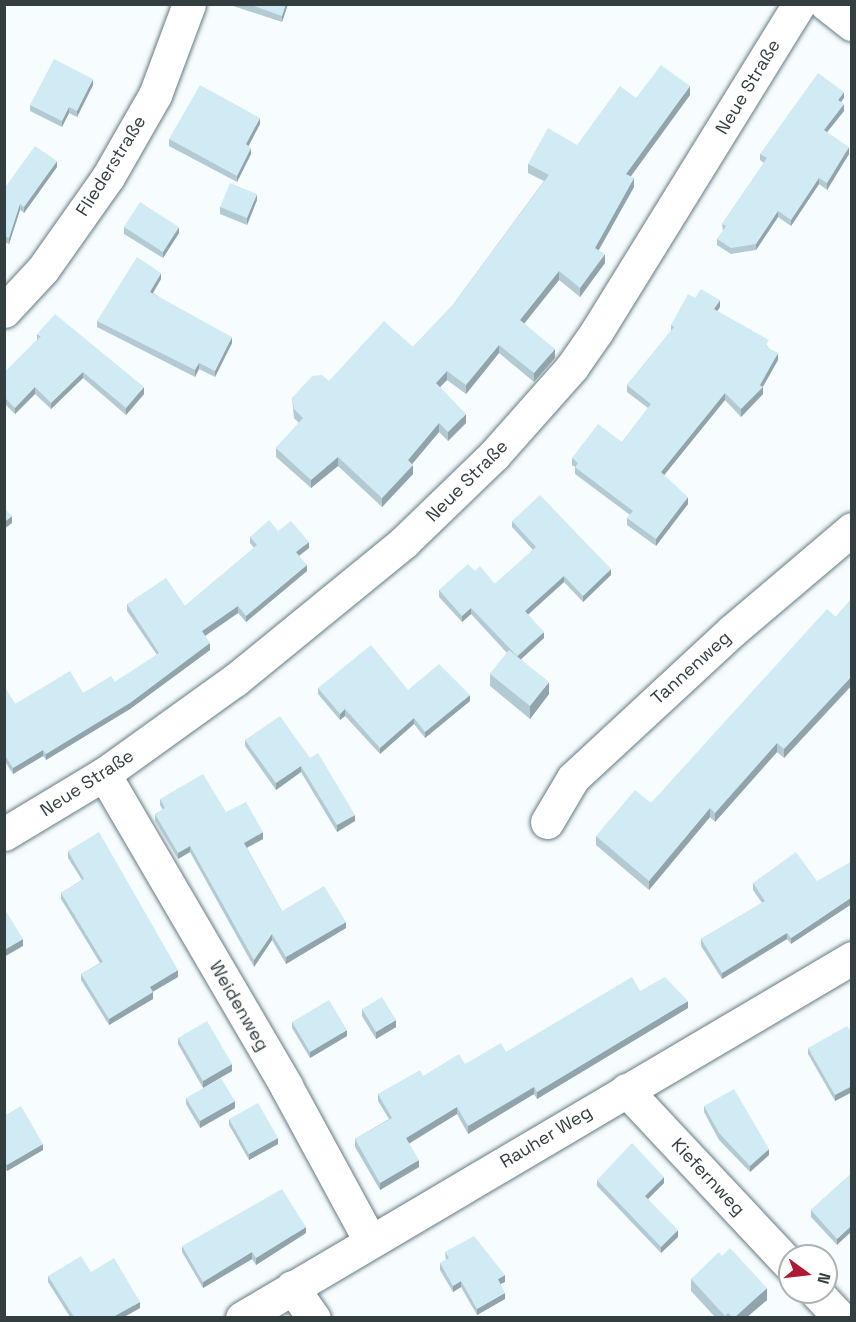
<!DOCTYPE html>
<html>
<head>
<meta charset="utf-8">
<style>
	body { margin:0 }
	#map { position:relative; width:856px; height:1322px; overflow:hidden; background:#f7fdfe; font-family:"Space Grotesk",sans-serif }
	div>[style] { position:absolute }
	.roads { filter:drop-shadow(0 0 2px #647b84) drop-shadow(0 0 2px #647b84) }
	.street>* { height:33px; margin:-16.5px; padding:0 16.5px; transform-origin:16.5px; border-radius:16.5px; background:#fff }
	.wall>* { inset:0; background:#b3cad2 }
	.shaded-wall>* { inset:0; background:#92a4ab }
	.building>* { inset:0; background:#d0ebf4 }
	span { translate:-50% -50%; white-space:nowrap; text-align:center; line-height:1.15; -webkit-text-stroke:6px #fff; paint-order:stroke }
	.street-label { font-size:18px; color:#333e41 }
	.frame { position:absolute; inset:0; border:6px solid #333e41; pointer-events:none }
	.north { position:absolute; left:778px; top:1244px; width:60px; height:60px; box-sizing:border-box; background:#fff; border:2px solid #adb2b3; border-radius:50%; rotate:105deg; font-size:16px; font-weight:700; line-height:24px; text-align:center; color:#333e41 }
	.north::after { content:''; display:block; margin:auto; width:21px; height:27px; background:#ae1a35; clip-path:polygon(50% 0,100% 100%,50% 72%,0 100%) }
</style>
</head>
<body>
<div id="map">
	<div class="roads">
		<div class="street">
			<i style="left:826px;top:4px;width:33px;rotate:38deg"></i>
			<i style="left:4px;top:311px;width:57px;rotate:-47.1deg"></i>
			<i style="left:43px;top:269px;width:113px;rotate:-54.8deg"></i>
			<i style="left:108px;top:177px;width:95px;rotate:-60.2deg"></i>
			<i style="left:155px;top:95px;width:97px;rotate:-69.5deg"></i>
			<i style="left:104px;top:774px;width:361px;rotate:59.7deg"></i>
			<i style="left:286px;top:1086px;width:176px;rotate:61.5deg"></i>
			<i style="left:547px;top:822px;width:51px;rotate:-59.4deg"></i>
			<i style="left:573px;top:778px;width:218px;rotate:-42.8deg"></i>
			<i style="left:733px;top:630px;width:156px;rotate:-40.3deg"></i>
			<i style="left:4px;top:834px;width:117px;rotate:-31deg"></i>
			<i style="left:104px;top:774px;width:161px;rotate:-35.7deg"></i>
			<i style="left:235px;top:680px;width:218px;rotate:-39.2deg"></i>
			<i style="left:404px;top:542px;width:125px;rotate:-44deg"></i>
			<i style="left:494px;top:455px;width:118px;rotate:-48.4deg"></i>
			<i style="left:572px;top:367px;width:44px;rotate:-55.2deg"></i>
			<i style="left:597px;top:331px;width:384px;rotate:-58.3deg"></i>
			<i style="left:626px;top:1090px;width:240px;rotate:46.9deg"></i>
			<i style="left:292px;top:1287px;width:38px;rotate:55deg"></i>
			<i style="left:816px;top:1292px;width:35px;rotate:47deg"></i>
			<i style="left:242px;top:1318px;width:708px;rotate:-30.55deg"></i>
		</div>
	</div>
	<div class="wall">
		<i style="clip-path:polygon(233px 4px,288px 4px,282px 22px,233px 6px)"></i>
		<i style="clip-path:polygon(93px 85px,77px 117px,69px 113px,62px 127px,30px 111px,30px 105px)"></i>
		<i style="clip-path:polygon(690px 95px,630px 177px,634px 187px,598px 250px,605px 263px,580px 297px,559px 280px,524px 323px,555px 358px,534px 382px,499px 353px,466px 394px,447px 380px,440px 387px,466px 423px,448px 441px,439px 432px,412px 464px,413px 474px,382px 507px,338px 466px,311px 488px,276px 457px,276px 448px,299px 423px,294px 418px,292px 398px,329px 381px,413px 347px,452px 306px,544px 181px,528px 173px,528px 164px,577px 145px,636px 98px)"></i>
		<i style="clip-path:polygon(844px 98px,841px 102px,844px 111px,827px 132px,849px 154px,827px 190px,819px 184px,791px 226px,778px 217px,756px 250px,731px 254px,717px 245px,717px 239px,723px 231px,722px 224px,764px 163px,760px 160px,760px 154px)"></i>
		<i style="clip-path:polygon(260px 124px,248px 146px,251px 154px,237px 182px,169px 146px,169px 139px)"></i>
		<i style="clip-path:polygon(57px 167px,24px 213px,20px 210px,9px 244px,4px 242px,4px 185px,6px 186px)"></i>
		<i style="clip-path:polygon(257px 200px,247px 225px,220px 214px,220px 207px)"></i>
		<i style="clip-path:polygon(124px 227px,179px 233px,163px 258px,124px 234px)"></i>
		<i style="clip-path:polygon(161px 279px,153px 293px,232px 343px,215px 377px,199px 369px,195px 377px,97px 327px,97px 321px)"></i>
		<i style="clip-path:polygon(695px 298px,720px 307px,717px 311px,768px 347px,778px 360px,763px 387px,763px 394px,741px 417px,725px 400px,664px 475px,688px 504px,656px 546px,627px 525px,627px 518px,630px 515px,575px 474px,575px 467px,572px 465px,572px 458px,622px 442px,648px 408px,627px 392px,627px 385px,671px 331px,671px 325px)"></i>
		<i style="clip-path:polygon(37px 334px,144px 394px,126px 415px,83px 378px,51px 409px,35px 394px,15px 414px,4px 403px,4px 373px,37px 340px)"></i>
		<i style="clip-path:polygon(512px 521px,611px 575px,583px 602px,564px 582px,528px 615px,544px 638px,521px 659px,549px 694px,530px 719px,490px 686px,490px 674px,507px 653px,471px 614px,462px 622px,439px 597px,439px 590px,475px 571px,495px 584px,533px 550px,512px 527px)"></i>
		<i style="clip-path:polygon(278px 531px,309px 548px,299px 556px,307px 571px,246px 622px,238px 613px,205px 636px,210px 650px,130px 709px,46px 760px,43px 756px,13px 774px,4px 760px,4px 686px,15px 704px,83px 693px,115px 682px,157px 655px,127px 611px,127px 604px,185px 606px,254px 548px,250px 543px,250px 537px)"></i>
		<i style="clip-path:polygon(852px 598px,852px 685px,784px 758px,777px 752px,715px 822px,710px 817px,649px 890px,596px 845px,596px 836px,651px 803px,836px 617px)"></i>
		<i style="clip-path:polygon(318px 688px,408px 690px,470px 701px,425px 738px,414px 724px,380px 754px,345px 716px,340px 720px,318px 694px)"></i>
		<i style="clip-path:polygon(245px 740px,310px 758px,355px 821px,337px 832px,301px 772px,276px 790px,245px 746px)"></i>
		<i style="clip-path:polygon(160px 799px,226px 812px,263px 839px,247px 848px,282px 911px,346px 928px,286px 964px,272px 940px,254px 967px,190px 852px,178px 859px,155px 821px,155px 814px,163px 810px,160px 805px)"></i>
		<i style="clip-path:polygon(68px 851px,178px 977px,153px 992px,153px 999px,109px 1025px,81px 980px,81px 974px,100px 963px,61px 899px,61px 893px,82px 880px,68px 858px)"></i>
		<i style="clip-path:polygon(817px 881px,791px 944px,787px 939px,722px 979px,701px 946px,701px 939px,762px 903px,753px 890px,753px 883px)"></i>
		<i style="clip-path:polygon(640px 991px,688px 1008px,537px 1099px,534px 1094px,468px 1134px,457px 1114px,409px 1144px,419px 1167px,380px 1190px,355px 1147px,355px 1139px,389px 1119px,378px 1101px,378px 1094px,423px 1076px,506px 1052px)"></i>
		<i style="clip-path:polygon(362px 1009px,396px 1027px,376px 1039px,362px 1016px)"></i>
		<i style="clip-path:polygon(292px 1022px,347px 1036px,310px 1058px,292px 1028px)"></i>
		<i style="clip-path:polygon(852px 1033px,852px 1092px,835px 1101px,808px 1054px,808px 1048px)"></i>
		<i style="clip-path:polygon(178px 1038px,232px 1071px,203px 1088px,178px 1044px)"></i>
		<i style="clip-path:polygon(186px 1098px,235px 1108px,200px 1128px,186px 1104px)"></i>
		<i style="clip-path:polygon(704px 1106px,769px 1155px,750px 1172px,719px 1140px,704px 1112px)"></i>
		<i style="clip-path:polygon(4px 1116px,43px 1150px,7px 1171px,4px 1166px)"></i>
		<i style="clip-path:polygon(229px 1119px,278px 1144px,249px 1160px,229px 1125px)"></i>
		<i style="clip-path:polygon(852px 1173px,837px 1245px,811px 1217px,811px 1210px)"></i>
		<i style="clip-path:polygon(597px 1180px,664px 1183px,648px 1199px,678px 1237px,661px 1253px,597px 1186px)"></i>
		<i style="clip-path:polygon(306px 1233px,256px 1265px,252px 1259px,203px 1288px,182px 1252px,182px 1246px)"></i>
		<i style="clip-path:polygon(445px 1252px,505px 1282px,500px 1284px,505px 1299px,477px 1315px,461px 1287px,453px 1292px,440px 1270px,440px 1263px,446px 1260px)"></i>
		<i style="clip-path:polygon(722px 1256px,767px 1300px,747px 1317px,715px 1317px,691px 1291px,691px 1279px)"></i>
		<i style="clip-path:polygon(91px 1272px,140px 1308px,124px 1317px,70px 1317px,48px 1282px,48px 1276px)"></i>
	</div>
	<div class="shaded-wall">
		<i style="clip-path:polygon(286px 4px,288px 4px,282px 22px,282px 16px)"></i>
		<i style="clip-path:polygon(93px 79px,93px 85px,77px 117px,77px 111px)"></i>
		<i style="clip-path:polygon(690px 86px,690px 95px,626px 183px,626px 174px)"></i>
		<i style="clip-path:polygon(844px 92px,844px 98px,838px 106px,838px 100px)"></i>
		<i style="clip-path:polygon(844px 104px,844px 111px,824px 136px,824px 130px)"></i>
		<i style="clip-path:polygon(69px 107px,69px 113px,62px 127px,62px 121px)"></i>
		<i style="clip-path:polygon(260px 118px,260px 124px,246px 151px,246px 144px)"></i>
		<i style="clip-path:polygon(849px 147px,849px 154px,827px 190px,827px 183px)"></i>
		<i style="clip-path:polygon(251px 148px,251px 154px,237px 182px,237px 176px)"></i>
		<i style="clip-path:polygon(57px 161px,57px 167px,24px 213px,24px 207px)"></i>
		<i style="clip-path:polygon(634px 178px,634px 187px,595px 257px,595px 248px)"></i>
		<i style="clip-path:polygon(819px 178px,819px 184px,791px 226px,791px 220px)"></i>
		<i style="clip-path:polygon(257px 194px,257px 200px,247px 225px,247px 218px)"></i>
		<i style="clip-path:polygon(20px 204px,20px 210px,9px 244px,9px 238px)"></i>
		<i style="clip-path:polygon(778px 211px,778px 217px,756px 250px,756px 244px)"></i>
		<i style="clip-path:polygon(179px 227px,179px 233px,163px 258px,163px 252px)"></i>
		<i style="clip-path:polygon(605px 254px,605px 263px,580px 297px,580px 288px)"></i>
		<i style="clip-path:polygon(559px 271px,559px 280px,520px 329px,520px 320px)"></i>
		<i style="clip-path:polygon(161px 273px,161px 279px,150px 298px,150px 292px)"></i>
		<i style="clip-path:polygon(720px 300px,720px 307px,714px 316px,714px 309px)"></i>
		<i style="clip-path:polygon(232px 337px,232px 343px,215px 377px,215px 371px)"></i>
		<i style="clip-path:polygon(499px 345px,499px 353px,466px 394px,466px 385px)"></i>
		<i style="clip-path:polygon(555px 349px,555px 358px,534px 382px,534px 373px)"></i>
		<i style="clip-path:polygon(778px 353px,778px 360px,762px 388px,763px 387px,763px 394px,741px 417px,741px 409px,760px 385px)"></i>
		<i style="clip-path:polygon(199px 363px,199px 369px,195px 377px,195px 370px)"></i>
		<i style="clip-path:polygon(447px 371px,447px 380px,436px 391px,436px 383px)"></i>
		<i style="clip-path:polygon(83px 372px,83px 378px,51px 409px,51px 403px)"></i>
		<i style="clip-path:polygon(35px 387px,35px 394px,15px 414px,15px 408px)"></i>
		<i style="clip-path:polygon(144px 387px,144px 394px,126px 415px,126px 408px)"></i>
		<i style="clip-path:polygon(725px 393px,725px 400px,661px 479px,661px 472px)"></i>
		<i style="clip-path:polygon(466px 414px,466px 423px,448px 441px,448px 432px)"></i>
		<i style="clip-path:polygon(439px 423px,439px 432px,408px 469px,408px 460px)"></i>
		<i style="clip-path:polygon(338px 457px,338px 466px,311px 488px,311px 480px)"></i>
		<i style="clip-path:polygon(413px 465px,413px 474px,382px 507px,382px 498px)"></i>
		<i style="clip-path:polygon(688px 497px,688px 504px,656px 546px,656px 539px)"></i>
		<i style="clip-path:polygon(12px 516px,12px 523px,4px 529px,4px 522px)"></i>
		<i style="clip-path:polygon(309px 542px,309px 548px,296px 558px,296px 552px)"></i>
		<i style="clip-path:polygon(307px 565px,307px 571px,246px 622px,246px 616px)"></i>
		<i style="clip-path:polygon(611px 569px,611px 575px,583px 602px,583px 596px)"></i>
		<i style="clip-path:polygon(564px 576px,564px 582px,525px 617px,525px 611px)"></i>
		<i style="clip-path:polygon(238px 606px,238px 613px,202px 638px,202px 631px)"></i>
		<i style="clip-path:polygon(471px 608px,471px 614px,462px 622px,462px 616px)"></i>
		<i style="clip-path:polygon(544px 632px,544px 638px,517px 663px,517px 657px)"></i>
		<i style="clip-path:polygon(210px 643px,210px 650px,130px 709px,46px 760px,46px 754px)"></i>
		<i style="clip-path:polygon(852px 676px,852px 685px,784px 758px,784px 749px)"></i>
		<i style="clip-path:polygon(549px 682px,549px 694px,530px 719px,530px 706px)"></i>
		<i style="clip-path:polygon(470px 695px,470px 701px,425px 738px,425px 732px)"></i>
		<i style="clip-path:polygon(345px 709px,345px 716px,340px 720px,340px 714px)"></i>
		<i style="clip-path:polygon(414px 718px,414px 724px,380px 754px,380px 748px)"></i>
		<i style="clip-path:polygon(777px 743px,777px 752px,715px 822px,715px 813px)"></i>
		<i style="clip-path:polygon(43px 750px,43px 756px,13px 774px,13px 768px)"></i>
		<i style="clip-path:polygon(301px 766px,301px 772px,276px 790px,276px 783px)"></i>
		<i style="clip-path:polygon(710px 808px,710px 817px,649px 890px,649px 881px)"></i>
		<i style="clip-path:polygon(355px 815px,355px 821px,337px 832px,337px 825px)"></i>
		<i style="clip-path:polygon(263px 832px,263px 839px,244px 849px,244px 843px)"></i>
		<i style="clip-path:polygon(190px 846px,190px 852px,178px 859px,178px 853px)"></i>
		<i style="clip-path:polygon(852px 897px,852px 904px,791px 944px,791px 938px)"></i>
		<i style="clip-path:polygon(346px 922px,346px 928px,286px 964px,286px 957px)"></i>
		<i style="clip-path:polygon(787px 933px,787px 939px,722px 979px,722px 973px)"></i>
		<i style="clip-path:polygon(272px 934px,272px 940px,254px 967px,254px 960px)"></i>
		<i style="clip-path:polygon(23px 939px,23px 946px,4px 957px,4px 950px)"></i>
		<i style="clip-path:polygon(178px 970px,178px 977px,150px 993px,150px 987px)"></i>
		<i style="clip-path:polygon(153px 992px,153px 999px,109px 1025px,109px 1019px)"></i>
		<i style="clip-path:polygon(688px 1001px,688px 1008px,537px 1099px,537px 1092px)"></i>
		<i style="clip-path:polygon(396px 1020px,396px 1027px,376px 1039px,376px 1032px)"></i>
		<i style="clip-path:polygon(347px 1030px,347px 1036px,310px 1058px,310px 1052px)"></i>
		<i style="clip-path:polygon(232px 1064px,232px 1071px,203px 1088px,203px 1081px)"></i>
		<i style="clip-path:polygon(852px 1086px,852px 1092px,835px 1101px,835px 1095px)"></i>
		<i style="clip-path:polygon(534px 1087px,534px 1094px,468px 1134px,468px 1126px)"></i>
		<i style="clip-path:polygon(235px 1101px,235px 1108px,200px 1128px,200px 1121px)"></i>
		<i style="clip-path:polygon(457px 1107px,457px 1114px,406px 1145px,406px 1138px)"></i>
		<i style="clip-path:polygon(278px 1138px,278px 1144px,249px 1160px,249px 1154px)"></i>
		<i style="clip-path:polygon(43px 1144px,43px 1150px,7px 1171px,7px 1165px)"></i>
		<i style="clip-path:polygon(769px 1149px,769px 1155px,750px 1172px,750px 1166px)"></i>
		<i style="clip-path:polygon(419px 1160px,419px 1167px,380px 1190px,380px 1183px)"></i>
		<i style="clip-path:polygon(664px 1177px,664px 1183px,645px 1202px,645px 1196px)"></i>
		<i style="clip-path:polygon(852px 1225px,852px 1231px,837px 1245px,837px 1239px)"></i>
		<i style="clip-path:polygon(306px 1227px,306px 1233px,256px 1265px,256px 1258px)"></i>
		<i style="clip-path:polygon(678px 1230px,678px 1237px,661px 1253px,661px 1247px)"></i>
		<i style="clip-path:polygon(252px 1252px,252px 1259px,203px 1288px,203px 1282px)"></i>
		<i style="clip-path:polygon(505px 1275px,505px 1282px,498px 1285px,498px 1279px)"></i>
		<i style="clip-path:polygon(461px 1281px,461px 1287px,453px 1292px,453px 1286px)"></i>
		<i style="clip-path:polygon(767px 1288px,767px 1300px,747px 1317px,735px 1317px)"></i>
		<i style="clip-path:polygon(505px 1293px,505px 1299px,477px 1315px,477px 1309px)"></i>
		<i style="clip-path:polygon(140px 1302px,140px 1308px,124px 1317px,113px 1317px)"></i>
	</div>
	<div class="building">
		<i style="clip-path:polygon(248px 4px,286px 4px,282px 16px)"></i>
		<i style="clip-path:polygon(54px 59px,93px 79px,77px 111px,69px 107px,62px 121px,30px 105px)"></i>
		<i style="clip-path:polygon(661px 65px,690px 86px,626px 174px,634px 178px,595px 248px,605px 254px,580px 288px,559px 271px,520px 320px,555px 349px,534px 373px,499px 345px,466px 385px,447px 371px,436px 383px,466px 414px,448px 432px,439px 423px,408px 460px,413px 465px,382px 498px,338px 457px,311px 480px,276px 448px,303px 418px,294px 409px,292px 398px,312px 376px,322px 375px,329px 381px,384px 321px,413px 347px,452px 306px,549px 175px,528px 164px,548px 128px,577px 145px,620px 86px,636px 98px)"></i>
		<i style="clip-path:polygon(818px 73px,844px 92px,838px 100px,844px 104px,824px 130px,849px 147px,827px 183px,819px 178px,791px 220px,778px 211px,756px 244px,731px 248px,717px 239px,726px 226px,722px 224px,767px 158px,760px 154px)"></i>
		<i style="clip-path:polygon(200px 85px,260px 118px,246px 144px,251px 148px,237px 176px,169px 139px)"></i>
		<i style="clip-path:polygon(35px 146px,57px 161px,24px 207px,20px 204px,9px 238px,4px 236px,4px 185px,6px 186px)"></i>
		<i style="clip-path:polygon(230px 183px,257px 194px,247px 218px,220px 207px)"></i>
		<i style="clip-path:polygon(140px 202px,179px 227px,163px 252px,124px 227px)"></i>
		<i style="clip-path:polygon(137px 257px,161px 273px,150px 292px,232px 337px,215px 371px,199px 363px,195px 370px,97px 321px)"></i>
		<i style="clip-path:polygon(701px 289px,720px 300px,714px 309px,769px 340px,765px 346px,778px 353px,760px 385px,763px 387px,741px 409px,725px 393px,661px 472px,688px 497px,656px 539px,627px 518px,633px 511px,575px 467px,578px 463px,572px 458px,598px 424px,622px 442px,651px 404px,627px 385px,674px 327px,671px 325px,688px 294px,695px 298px)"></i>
		<i style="clip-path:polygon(55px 314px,144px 387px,126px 408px,83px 372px,51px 403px,35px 387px,15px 408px,4px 397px,4px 373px,41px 336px,37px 334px)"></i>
		<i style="clip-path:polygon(540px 495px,611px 569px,583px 596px,564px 576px,525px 611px,544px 632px,517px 656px,471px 608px,462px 616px,439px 590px,468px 564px,475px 571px,480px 566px,495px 584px,536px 547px,512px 521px)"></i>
		<i style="clip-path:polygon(4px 508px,12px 516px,4px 522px)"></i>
		<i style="clip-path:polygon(269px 520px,278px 531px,291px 521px,309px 542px,296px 552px,307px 565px,246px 616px,238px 606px,202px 631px,210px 643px,130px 703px,46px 754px,43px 750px,13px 768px,4px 754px,4px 686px,15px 704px,70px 671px,83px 693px,111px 676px,115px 682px,159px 653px,127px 604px,166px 578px,185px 606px,257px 545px,250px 537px)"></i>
		<i style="clip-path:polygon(852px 598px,852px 676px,784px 749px,777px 743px,715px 813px,710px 808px,649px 881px,596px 836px,635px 790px,651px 803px,827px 609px,836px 617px)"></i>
		<i style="clip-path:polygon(371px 645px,408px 690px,439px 664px,470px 695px,425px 732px,414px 718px,380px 748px,345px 709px,340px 714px,318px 688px)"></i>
		<i style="clip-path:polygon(509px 650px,549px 682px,530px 706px,490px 674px)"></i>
		<i style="clip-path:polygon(280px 716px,310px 758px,318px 753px,355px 815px,337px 825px,301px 766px,276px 783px,245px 740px)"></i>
		<i style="clip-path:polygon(203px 774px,226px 812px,246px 802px,263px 832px,244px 843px,282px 911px,324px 886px,346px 922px,286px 957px,272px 934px,254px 960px,190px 846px,178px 853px,155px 814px,165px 808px,160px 799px)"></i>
		<i style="clip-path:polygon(99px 832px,178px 970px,150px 987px,153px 992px,109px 1019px,81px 974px,103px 962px,61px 893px,84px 879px,68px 851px)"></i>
		<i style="clip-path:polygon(796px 852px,817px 881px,852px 861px,852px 897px,791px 938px,787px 933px,722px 973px,701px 939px,765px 901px,753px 883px)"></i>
		<i style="clip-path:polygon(4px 908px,23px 939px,4px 950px)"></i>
		<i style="clip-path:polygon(632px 977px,640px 991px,665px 977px,688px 1001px,537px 1092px,534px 1087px,468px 1126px,457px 1107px,406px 1138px,419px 1160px,380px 1183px,355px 1139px,392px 1118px,378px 1094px,420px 1070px,423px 1076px,459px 1054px,465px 1064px,501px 1043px,506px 1052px)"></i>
		<i style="clip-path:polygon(382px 997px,396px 1020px,376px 1032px,362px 1009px)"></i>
		<i style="clip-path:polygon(329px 1000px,347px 1030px,310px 1052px,292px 1022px)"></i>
		<i style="clip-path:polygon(207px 1021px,232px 1064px,203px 1081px,178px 1038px)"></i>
		<i style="clip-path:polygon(847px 1026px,852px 1033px,852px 1086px,835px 1095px,808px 1048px)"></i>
		<i style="clip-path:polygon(221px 1078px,235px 1101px,200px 1121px,186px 1098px)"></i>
		<i style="clip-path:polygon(734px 1089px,769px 1149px,750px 1166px,719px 1133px,704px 1106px)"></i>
		<i style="clip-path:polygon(258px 1103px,278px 1138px,249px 1154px,229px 1119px)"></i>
		<i style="clip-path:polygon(21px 1106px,43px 1144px,7px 1165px,4px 1160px,4px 1116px)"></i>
		<i style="clip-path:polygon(632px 1143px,664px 1177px,645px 1196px,678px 1230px,661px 1247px,597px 1180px)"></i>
		<i style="clip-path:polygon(852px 1173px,852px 1225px,837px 1239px,811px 1210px)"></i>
		<i style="clip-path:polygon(282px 1189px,306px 1227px,256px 1258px,252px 1252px,203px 1282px,182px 1246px)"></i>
		<i style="clip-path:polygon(474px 1236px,505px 1275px,498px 1279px,505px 1293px,477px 1309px,461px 1281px,453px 1286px,440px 1263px,449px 1258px,445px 1252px)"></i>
		<i style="clip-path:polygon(730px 1248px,767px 1288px,735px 1317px,732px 1317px,728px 1313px,725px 1316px,691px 1279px,719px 1252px,722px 1256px)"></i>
		<i style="clip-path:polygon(81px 1256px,91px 1272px,114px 1258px,140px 1302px,113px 1317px,74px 1317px,48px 1276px)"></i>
	</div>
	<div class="street-label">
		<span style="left:748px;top:87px;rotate:-59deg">Neue Straße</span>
		<span style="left:111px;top:166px;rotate:-58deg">Fliederstraße</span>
		<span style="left:467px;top:481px;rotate:-45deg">Neue Straße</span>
		<span style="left:691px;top:668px;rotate:-42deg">Tannenweg</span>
		<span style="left:87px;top:783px;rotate:-33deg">Neue Straße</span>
		<span style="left:239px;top:1006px;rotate:60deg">Weidenweg</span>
		<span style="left:546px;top:1137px;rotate:-31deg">Rauher Weg</span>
		<span style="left:708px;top:1177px;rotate:47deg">Kiefernweg</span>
	</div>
	<div class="frame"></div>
	<div class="north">N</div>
</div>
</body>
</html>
